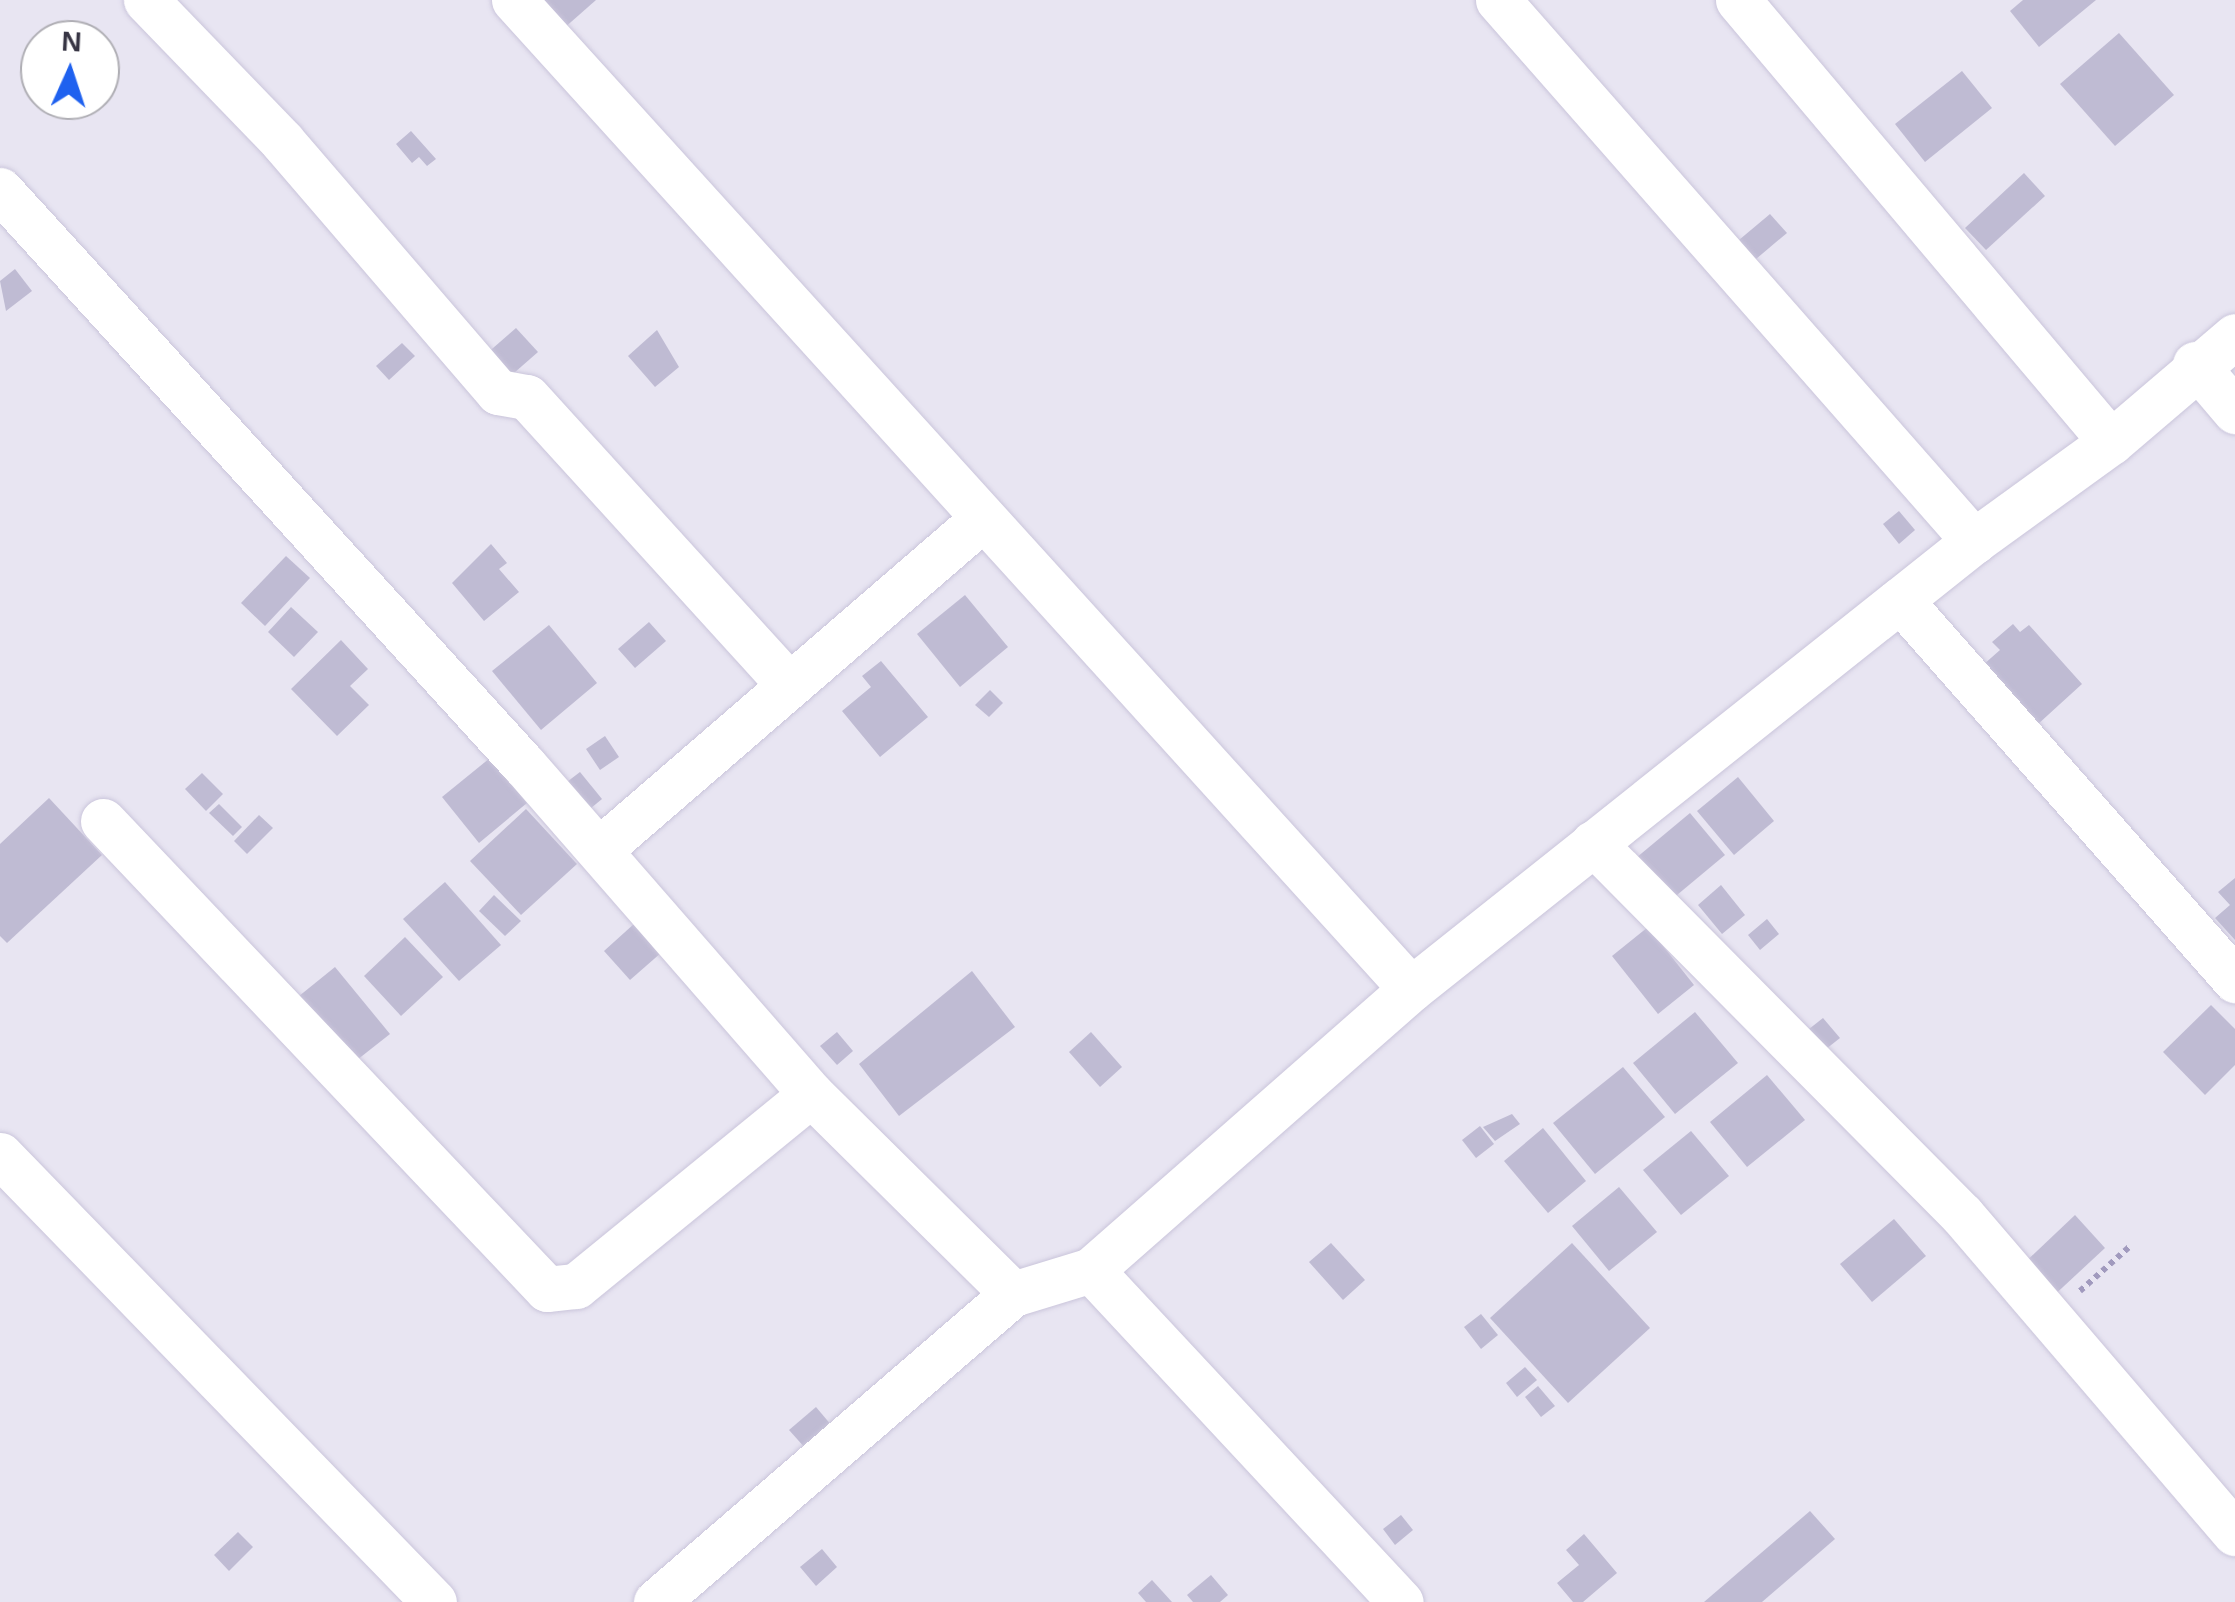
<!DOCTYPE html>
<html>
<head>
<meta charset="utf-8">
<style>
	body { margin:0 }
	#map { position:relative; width:2235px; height:1602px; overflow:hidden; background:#e8e5f2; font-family:Arial,sans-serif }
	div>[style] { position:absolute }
	.building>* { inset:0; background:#bfbbd3 }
	.path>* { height:6px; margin-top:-3px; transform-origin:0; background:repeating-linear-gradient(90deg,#a19abe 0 5px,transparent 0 10px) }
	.roads { filter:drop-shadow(0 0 2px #cac5db) drop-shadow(0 0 2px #cac5db) }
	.minor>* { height:45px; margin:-22.5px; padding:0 22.5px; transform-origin:22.5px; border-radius:22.5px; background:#fff }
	span { translate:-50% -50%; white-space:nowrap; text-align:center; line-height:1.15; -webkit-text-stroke:9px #fff; paint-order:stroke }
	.north { position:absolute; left:20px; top:20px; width:100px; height:100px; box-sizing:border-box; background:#fff; border:2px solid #afaeb4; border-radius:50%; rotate:3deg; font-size:28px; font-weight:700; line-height:40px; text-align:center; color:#373544 }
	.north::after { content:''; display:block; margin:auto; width:35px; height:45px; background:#1f61ef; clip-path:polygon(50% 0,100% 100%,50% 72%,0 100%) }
</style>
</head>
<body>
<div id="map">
	<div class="building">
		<i style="clip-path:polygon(522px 0,596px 0,554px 37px)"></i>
		<i style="clip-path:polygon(2023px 0,2096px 0,2039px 47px,2010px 11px)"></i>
		<i style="clip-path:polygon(2119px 33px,2174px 95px,2115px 146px,2060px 84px)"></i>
		<i style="clip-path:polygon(1962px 71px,1992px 108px,1925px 162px,1895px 124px)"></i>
		<i style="clip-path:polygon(411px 131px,436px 159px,427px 166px,419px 157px,412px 163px,396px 144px)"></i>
		<i style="clip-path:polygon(2024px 173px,2045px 196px,1986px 250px,1965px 228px)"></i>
		<i style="clip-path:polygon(1770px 214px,1787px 233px,1750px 264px,1733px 245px)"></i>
		<i style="clip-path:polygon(15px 269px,32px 291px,6px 311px,0 281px)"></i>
		<i style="clip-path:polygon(516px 328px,538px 352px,498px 387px,477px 362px)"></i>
		<i style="clip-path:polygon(657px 330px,679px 367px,655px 387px,628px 356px)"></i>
		<i style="clip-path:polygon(402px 343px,415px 356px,389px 380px,376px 366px)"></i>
		<i style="clip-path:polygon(1899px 511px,1915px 530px,1899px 544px,1883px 524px)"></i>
		<i style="clip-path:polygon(491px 544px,507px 563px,499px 569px,519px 592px,484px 621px,452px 583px)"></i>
		<i style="clip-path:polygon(286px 556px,310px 578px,265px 626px,241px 603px)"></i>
		<i style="clip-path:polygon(965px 595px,1008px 647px,960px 687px,917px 634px)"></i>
		<i style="clip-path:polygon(291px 607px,318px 632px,294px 657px,268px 632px)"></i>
		<i style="clip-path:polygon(649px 622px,666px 641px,635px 668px,618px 649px)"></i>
		<i style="clip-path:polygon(2013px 624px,2020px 632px,2029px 625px,2082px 684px,2037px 725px,1983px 665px,2000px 650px,1992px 642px)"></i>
		<i style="clip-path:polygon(549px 625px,597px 683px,541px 730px,492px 671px)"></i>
		<i style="clip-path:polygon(341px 640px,368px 669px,350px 686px,369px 705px,337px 736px,291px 689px)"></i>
		<i style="clip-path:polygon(881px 661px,928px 717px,880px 757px,842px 711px,871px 687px,862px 676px)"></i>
		<i style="clip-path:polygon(990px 690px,1003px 703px,989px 717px,975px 705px)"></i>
		<i style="clip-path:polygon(605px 736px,619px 757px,600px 770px,586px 749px)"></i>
		<i style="clip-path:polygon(490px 758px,527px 803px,479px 843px,442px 797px)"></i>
		<i style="clip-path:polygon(580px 772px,602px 799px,585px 813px,563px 785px)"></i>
		<i style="clip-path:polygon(202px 773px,223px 794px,206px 811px,185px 789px)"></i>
		<i style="clip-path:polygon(1738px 777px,1774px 821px,1734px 855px,1697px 811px)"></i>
		<i style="clip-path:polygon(49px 798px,102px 855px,7px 943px,0 936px,0 844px)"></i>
		<i style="clip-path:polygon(219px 804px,242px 827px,233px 836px,209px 813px)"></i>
		<i style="clip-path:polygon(526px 809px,577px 864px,521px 915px,470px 861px)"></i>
		<i style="clip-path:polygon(1690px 813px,1725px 855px,1671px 900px,1636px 858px)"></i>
		<i style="clip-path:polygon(259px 815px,273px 828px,247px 854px,234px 841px)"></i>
		<i style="clip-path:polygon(2235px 878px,2235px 940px,2215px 918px,2230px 905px,2218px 892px)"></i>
		<i style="clip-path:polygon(445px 882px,501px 945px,459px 981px,403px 919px)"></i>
		<i style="clip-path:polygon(1721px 885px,1745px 915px,1722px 934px,1698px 905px)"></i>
		<i style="clip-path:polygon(494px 895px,521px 921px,505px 936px,479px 911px)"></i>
		<i style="clip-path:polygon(1767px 919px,1779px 934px,1760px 950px,1748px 935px)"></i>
		<i style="clip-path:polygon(635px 923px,662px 952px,630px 980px,604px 951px)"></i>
		<i style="clip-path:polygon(1648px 927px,1694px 985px,1658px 1014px,1612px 956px)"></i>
		<i style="clip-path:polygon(405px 937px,443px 977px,401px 1016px,364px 976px)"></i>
		<i style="clip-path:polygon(335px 967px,390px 1034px,343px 1071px,288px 1005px)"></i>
		<i style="clip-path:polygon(972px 971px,1015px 1027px,899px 1116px,859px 1064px)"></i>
		<i style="clip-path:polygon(2211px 1005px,2235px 1029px,2235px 1065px,2205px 1095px,2163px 1052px)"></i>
		<i style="clip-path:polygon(1695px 1012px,1738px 1063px,1675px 1114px,1633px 1063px)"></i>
		<i style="clip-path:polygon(1823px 1018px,1840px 1038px,1821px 1053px,1804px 1033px)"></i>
		<i style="clip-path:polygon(837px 1032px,853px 1051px,837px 1065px,820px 1046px)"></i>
		<i style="clip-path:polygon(1091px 1032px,1122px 1067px,1100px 1087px,1069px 1052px)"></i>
		<i style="clip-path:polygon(1623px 1067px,1665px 1117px,1595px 1174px,1553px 1123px)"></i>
		<i style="clip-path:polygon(1767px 1075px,1805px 1120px,1747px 1167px,1710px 1122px)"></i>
		<i style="clip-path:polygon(1512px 1114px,1520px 1124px,1495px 1141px,1483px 1127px)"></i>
		<i style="clip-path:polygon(1480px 1126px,1494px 1144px,1476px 1158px,1462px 1140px)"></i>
		<i style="clip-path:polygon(1543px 1128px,1586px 1181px,1548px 1213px,1504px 1161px)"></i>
		<i style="clip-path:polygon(1691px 1131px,1729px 1176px,1681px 1215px,1643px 1170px)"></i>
		<i style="clip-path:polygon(1619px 1187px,1657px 1232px,1609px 1271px,1572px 1226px)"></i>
		<i style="clip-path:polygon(2075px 1215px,2105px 1248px,2049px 1300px,2019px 1268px)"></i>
		<i style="clip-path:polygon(1894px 1219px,1926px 1256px,1872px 1302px,1840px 1264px)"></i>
		<i style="clip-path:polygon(1331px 1243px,1365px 1280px,1343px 1300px,1309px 1262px)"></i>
		<i style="clip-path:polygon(1572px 1243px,1650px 1328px,1568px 1403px,1490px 1318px)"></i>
		<i style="clip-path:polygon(1481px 1314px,1498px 1335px,1481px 1349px,1464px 1327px)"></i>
		<i style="clip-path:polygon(1525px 1367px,1537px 1380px,1517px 1397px,1506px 1383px)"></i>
		<i style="clip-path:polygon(1538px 1386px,1555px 1406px,1541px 1417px,1525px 1397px)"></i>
		<i style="clip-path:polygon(816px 1407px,832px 1426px,806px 1449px,789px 1430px)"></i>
		<i style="clip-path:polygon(1810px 1511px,1835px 1539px,1762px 1602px,1704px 1602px)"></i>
		<i style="clip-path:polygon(1401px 1515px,1413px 1530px,1395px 1545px,1383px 1529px)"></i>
		<i style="clip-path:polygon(238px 1532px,253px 1547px,229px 1571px,214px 1555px)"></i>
		<i style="clip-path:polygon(1584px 1534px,1617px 1573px,1583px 1602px,1573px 1602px,1557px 1583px,1579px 1565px,1566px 1550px)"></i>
		<i style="clip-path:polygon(822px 1549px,837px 1567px,816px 1586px,800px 1567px)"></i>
		<i style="clip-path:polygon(1211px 1575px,1228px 1595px,1220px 1602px,1193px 1602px,1187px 1595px)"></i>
		<i style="clip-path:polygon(1152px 1580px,1172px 1602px,1146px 1602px,1138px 1593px)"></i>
	</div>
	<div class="path">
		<i style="left:2080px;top:1291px;width:66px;rotate:-41.9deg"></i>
	</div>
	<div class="roads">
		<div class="minor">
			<i style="left:146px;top:0;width:196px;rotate:46deg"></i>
			<i style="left:282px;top:141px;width:331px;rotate:49.3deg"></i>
			<i style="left:498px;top:392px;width:29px;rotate:10deg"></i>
			<i style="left:527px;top:397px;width:387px;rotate:47.7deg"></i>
			<i style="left:514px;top:0;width:1335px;rotate:47.79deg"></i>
			<i style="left:1498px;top:0;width:721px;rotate:48.66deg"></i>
			<i style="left:1738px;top:0;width:578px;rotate:49.84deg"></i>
			<i style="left:0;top:190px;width:778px;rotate:47.66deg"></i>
			<i style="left:524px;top:765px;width:437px;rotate:48.9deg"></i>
			<i style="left:811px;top:1094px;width:284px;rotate:44.7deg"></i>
			<i style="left:1013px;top:1294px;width:82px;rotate:-17.1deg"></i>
			<i style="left:1091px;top:1270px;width:454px;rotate:47deg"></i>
			<i style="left:2195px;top:364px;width:62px;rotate:49.6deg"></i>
			<i style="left:1900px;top:600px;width:507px;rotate:48.6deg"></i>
			<i style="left:103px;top:821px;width:645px;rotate:46.51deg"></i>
			<i style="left:547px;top:1289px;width:29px;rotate:-6deg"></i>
			<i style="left:576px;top:1286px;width:303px;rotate:-39.2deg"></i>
			<i style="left:1593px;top:843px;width:524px;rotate:45.23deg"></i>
			<i style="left:1962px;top:1215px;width:419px;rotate:49.4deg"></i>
			<i style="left:599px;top:850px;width:505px;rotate:-40.82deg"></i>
			<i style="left:0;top:1155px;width:623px;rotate:45.85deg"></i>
			<i style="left:1091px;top:1270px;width:426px;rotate:-41.3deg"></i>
			<i style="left:1411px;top:989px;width:719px;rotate:-38.51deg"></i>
			<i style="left:1974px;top:541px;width:169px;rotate:-35.9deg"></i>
			<i style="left:2111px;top:442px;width:163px;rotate:-40.5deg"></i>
			<i style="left:656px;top:1602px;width:472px;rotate:-40.8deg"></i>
		</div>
	</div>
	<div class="north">N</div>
</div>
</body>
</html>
